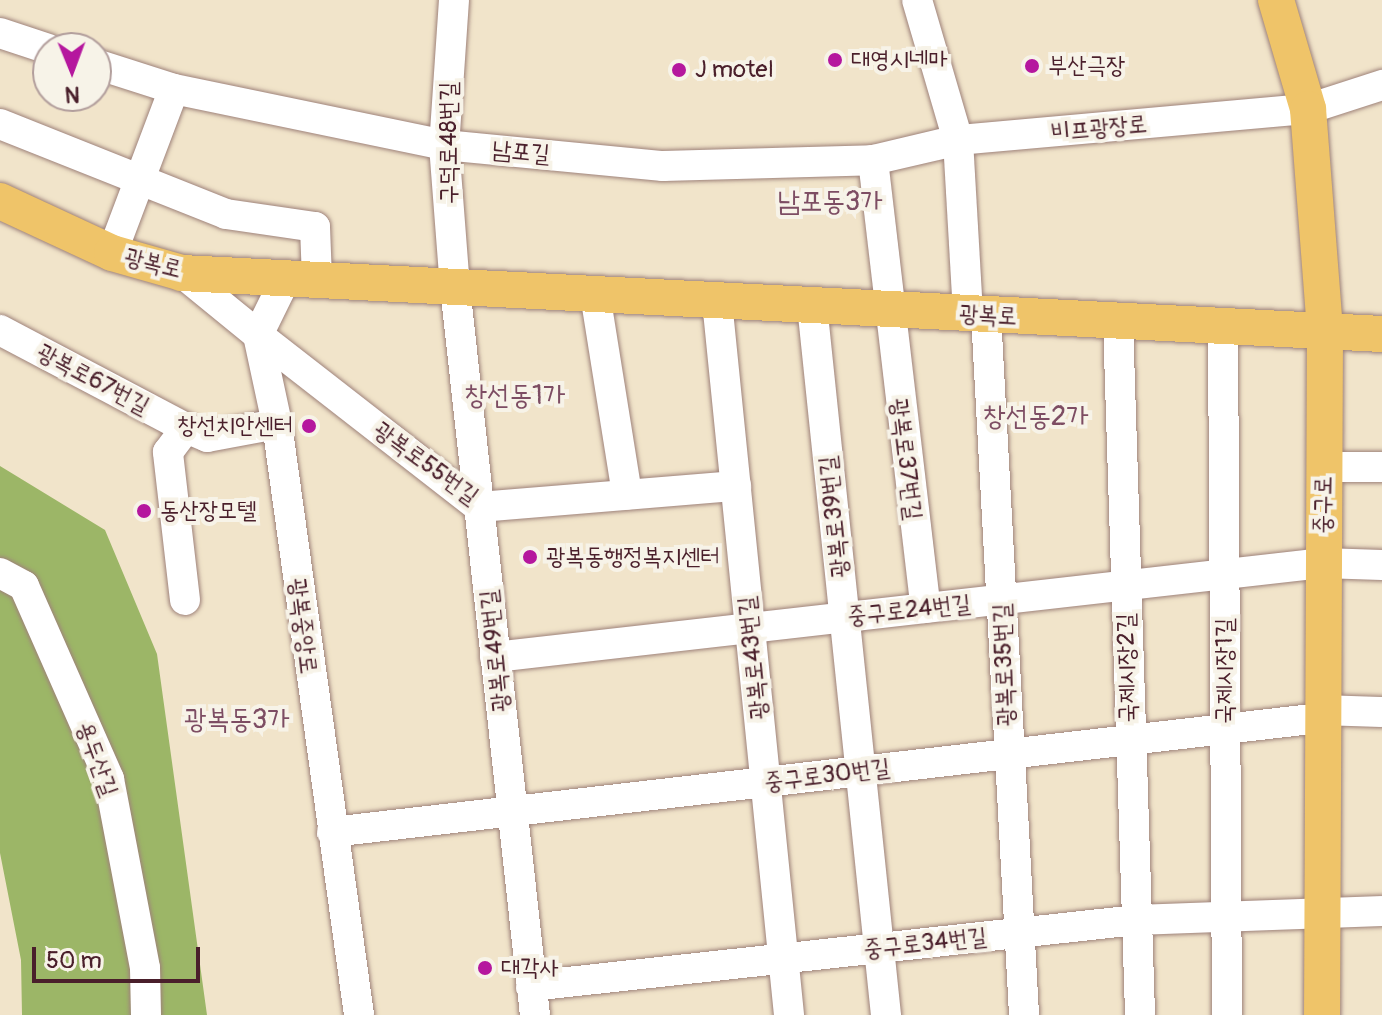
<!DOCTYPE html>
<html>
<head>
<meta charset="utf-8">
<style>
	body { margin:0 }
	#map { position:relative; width:1382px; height:1015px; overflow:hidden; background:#f1e4ca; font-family:Pangolin,"Poor Story",sans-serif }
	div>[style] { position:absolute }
	.forest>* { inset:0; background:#9cb667 }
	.roads { filter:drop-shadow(0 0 2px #9e827a) drop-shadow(0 0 2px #9e827a) }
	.minor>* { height:30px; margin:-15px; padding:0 15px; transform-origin:15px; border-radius:15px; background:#fff }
	.major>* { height:36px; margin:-18px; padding:0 18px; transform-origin:18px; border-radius:18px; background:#efc469 }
	.dots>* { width:22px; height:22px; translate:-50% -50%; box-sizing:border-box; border:4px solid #f7f3e8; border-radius:50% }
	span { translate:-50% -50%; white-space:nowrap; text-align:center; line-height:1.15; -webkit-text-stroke:8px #f7f3e8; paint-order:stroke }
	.poi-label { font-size:24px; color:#4a1f2b }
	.left { translate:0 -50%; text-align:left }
	.right { translate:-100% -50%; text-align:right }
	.street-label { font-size:24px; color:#4a1f2b }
	.quarter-label { font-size:28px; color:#7d4d63 }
	.north { position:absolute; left:32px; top:32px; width:80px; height:80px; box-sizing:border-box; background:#f7f3e8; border:2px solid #b29e9c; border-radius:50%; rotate:179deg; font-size:22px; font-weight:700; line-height:32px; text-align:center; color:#4a1f2b }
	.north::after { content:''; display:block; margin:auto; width:28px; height:36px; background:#b5179e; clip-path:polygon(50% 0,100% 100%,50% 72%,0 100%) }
	.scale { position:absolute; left:32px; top:947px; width:168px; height:36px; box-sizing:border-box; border:4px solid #4a1f2b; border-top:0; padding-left:10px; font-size:24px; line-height:28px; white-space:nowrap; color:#4a1f2b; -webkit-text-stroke:6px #f7f3e8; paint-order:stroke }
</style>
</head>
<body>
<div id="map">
	<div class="forest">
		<i style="clip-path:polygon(0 466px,105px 530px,157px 654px,207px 1015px,22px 1015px,21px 960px,0 853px)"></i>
	</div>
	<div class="roads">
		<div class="minor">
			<i style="left:454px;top:0;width:145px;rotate:93.9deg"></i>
			<i style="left:444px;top:145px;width:142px;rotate:85.6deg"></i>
			<i style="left:455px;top:287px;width:732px;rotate:83.73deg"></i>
			<i style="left:917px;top:0;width:146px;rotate:73.7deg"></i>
			<i style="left:958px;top:140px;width:351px;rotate:-5.1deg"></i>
			<i style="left:1308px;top:109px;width:78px;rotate:-18deg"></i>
			<i style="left:0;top:33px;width:51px;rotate:18.4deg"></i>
			<i style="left:96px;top:64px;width:82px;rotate:17.8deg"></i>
			<i style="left:174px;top:89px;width:276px;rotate:11.7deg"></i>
			<i style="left:444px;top:145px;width:220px;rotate:5.5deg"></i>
			<i style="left:663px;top:166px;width:210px;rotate:-1.6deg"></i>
			<i style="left:873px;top:160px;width:87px;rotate:-13.2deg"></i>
			<i style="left:958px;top:140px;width:174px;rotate:86.7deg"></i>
			<i style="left:0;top:124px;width:243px;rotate:21.7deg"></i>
			<i style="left:226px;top:214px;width:90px;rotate:8.3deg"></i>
			<i style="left:315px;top:227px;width:53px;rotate:87.8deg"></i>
			<i style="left:873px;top:160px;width:451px;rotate:83.3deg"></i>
			<i style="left:112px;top:253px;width:175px;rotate:-69.3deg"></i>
			<i style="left:182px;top:273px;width:98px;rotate:39.2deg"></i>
			<i style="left:258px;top:335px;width:91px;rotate:77.9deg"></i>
			<i style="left:277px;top:424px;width:597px;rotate:82.1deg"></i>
			<i style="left:286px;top:278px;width:64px;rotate:116.2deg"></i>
			<i style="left:258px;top:335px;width:280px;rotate:37.9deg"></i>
			<i style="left:479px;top:507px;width:258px;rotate:-4.7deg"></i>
			<i style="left:595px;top:294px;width:203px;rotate:80.9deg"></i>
			<i style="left:717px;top:301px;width:718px;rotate:84.24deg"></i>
			<i style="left:812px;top:305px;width:714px;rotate:84.05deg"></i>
			<i style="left:986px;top:315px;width:701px;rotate:86.89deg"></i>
			<i style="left:1118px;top:321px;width:694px;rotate:88.18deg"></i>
			<i style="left:1223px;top:327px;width:688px;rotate:89.67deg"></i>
			<i style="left:0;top:330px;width:210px;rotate:27.8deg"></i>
			<i style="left:1323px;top:467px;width:59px"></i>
			<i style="left:0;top:573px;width:27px;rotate:28deg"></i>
			<i style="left:24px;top:586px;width:211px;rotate:66.2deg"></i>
			<i style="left:109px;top:779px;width:192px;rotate:79.2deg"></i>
			<i style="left:145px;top:968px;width:47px;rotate:88.8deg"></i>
			<i style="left:185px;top:600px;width:149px;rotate:-96.6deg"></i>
			<i style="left:168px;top:452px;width:30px;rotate:-53deg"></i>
			<i style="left:186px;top:428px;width:23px;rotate:23deg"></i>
			<i style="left:207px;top:437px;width:71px;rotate:-10.5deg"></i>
			<i style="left:495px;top:657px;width:832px;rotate:-6.48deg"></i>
			<i style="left:1322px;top:563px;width:60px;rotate:1.9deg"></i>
			<i style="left:1321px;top:710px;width:61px;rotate:1.9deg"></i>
			<i style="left:332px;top:832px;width:996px;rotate:-6.58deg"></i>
			<i style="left:531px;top:986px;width:610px;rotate:-6.22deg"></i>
			<i style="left:1137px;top:920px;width:245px;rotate:-2.1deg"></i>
		</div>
		<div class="major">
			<i style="left:1276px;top:0;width:114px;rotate:73.6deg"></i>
			<i style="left:1308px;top:109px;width:224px;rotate:85.6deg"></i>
			<i style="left:1325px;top:332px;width:683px;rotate:90.25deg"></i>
			<i style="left:0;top:201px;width:123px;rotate:24.9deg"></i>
			<i style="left:112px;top:253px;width:73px;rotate:15.9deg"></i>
			<i style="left:182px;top:273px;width:1202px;rotate:2.91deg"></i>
		</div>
	</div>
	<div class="dots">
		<i style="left:835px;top:60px;background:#b5179e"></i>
		<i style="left:1032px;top:66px;background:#b5179e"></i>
		<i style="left:679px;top:70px;background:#b5179e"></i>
		<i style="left:309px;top:426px;background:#b5179e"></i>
		<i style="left:144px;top:511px;background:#b5179e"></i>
		<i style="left:530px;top:557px;background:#b5179e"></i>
		<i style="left:485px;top:968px;background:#b5179e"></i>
	</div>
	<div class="poi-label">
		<span class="left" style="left:851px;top:60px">대영시네마</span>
		<span class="left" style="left:1048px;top:66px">부산극장</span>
		<span class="left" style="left:695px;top:70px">J moteI</span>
		<span class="right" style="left:293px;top:426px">창선치안센터</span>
		<span class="left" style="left:160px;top:511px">동산장모텔</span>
		<span class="left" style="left:546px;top:557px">광복동행정복지센터</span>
		<span class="left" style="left:501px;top:968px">대각사</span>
	</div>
	<div class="street-label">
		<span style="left:1099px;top:128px;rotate:-5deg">비프광장로</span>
		<span style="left:449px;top:143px;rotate:-90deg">구덕로48번길</span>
		<span style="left:521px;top:152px;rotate:5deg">남포길</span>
		<span style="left:153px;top:263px;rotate:14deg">광복로</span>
		<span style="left:988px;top:315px;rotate:3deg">광복로</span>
		<span style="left:93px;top:379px;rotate:28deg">광복로67번길</span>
		<span style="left:906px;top:459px;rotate:83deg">광복로37번길</span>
		<span style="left:426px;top:463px;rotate:36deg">광복로55번길</span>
		<span style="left:1323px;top:505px;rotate:-89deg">중구로</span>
		<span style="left:834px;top:517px;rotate:-96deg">광복로39번길</span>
		<span style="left:909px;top:610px;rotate:-6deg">중구로24번길</span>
		<span style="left:303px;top:626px;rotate:83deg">광복중앙로</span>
		<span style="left:495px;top:651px;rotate:-96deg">광복로49번길</span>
		<span style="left:753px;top:658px;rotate:-96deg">광복로43번길</span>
		<span style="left:1004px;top:665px;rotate:-92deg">광복로35번길</span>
		<span style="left:1127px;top:668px;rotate:-91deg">국제시장2길</span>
		<span style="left:1225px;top:671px;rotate:-90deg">국제시장1길</span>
		<span style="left:97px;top:759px;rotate:70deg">용두산길</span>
		<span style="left:827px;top:775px;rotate:-7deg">중구로30번길</span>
		<span style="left:925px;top:943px;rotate:-6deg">중구로34번길</span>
	</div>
	<div class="quarter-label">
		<span style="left:830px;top:202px">남포동3가</span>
		<span style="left:515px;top:396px">창선동1가</span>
		<span style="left:1036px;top:417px">창선동2가</span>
		<span style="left:237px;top:720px">광복동3가</span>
	</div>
	<div class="north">N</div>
	<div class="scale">50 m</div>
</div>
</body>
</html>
